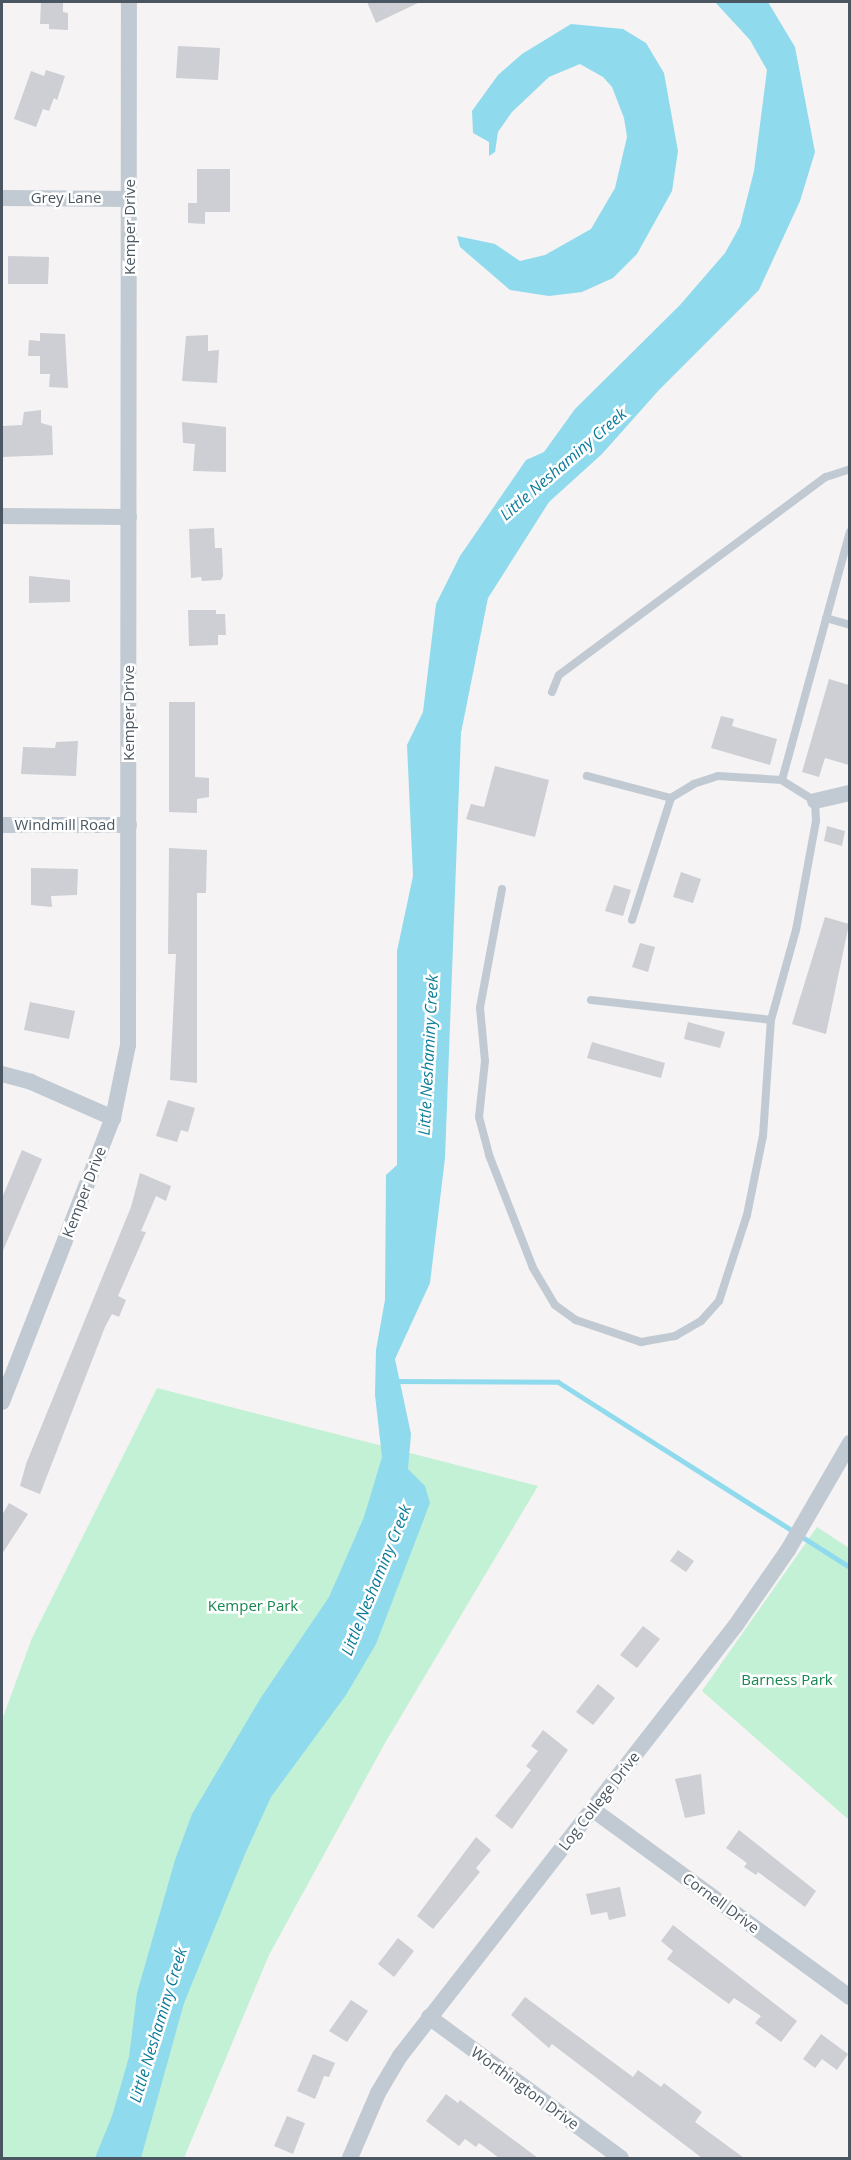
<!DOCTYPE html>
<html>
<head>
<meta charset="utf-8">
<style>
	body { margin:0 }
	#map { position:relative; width:851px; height:2160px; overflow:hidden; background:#f5f3f3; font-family:"Open Sans",sans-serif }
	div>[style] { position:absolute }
	.green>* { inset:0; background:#c3f1d5 }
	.water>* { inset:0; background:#90daee }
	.stream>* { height:5px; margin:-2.5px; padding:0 2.5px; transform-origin:2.5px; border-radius:2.5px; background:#90daee }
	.building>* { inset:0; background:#cdcfd5 }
	.service>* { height:8px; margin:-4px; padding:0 4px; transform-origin:4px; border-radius:4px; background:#c1cad2 }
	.minor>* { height:16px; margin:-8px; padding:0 8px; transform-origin:8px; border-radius:8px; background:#c1cad2 }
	span { translate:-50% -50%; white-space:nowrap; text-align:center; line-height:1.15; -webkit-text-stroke:5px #fff; paint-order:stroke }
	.street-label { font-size:15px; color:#4a5661 }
	.park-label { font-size:15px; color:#17864f }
	.water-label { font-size:16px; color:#0c7c9b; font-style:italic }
	.frame { position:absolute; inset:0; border:3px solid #4a5661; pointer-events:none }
</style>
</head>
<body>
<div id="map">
	<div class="green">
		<i style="clip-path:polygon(157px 1388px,538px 1486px,385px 1743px,269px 1955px,184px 2158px,2px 2158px,2px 1720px,32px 1638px)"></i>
		<i style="clip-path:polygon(817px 1527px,849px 1548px,849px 1820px,702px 1691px)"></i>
	</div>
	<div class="water">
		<i style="clip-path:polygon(715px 2px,768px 2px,795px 47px,815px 152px,800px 201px,759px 290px,659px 390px,602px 454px,549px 502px,488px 598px,461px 733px,445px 1158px,430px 1283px,395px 1359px,411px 1434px,408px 1469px,425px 1486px,430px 1503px,376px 1644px,346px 1695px,271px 1797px,245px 1854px,184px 2003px,141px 2158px,95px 2158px,112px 2116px,129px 2057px,137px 1993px,175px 1860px,192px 1814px,260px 1699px,329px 1597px,364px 1517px,382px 1457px,375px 1395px,376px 1350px,385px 1300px,386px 1175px,397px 1165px,397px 951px,413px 876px,407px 745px,423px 712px,436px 604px,460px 556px,526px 460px,544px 452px,575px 409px,680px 305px,725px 253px,740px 226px,754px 171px,767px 70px,750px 40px)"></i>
		<i style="clip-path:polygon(571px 24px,623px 29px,646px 43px,664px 73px,678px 151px,672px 191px,637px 254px,613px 278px,582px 292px,549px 296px,510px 290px,460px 247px,457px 236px,495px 244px,520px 261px,545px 255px,591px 229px,615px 188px,627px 137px,624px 118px,612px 87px,603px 77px,580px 64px,549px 77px,512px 112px,498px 132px,495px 152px,489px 156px,489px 142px,473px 133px,472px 111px,498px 75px,522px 54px)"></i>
	</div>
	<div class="stream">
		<i style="left:392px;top:1381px;width:166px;rotate:0.3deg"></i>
		<i style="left:558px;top:1382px;width:346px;rotate:32.4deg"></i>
	</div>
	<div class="building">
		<i style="clip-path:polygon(41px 2px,63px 2px,63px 12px,68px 13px,68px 30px,49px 29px,49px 24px,40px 24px)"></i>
		<i style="clip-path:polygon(367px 2px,420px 2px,376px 23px)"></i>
		<i style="clip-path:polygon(178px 46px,220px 48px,218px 80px,176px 78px)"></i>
		<i style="clip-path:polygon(46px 70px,65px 76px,57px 100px,54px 98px,49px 111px,43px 109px,36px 127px,14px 119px,31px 71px,44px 76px)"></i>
		<i style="clip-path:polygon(197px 169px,230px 169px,230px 212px,205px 212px,205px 224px,188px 223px,188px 203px,197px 203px)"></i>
		<i style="clip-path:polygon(8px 256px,49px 257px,48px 284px,8px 284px)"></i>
		<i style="clip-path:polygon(40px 333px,65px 334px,68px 388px,49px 387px,50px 374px,40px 374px,40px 356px,28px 356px,29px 340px,40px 341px)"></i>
		<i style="clip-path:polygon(208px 335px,208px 351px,219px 350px,217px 383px,182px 381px,186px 336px)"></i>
		<i style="clip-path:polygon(41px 410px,41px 423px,52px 426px,53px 455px,2px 457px,2px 426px,22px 425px,24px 412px)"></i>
		<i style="clip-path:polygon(182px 422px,226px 427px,226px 472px,193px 471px,195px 444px,183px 443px)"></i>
		<i style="clip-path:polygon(214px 528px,215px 548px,222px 548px,223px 576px,221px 580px,202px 581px,201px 577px,191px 578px,189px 529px)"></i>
		<i style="clip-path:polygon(29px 576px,70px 580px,70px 602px,29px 603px)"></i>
		<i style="clip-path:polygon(188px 610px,216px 610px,216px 614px,225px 614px,226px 635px,218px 635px,218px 645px,189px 646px)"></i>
		<i style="clip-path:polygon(829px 679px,849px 685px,849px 765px,825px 758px,819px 777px,802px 772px)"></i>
		<i style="clip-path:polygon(169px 702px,195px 702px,195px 777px,209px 778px,209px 797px,197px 799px,197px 813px,169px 812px)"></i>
		<i style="clip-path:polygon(721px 716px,734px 719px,732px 726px,777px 739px,770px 765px,711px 748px)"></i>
		<i style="clip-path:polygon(78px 741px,76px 776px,21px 774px,23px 747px,55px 748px,56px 742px)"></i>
		<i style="clip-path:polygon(495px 766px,549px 780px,535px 837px,466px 819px,471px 804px,484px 807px)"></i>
		<i style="clip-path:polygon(827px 826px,845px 831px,842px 846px,824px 841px)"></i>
		<i style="clip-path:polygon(169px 848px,207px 850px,206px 893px,197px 893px,197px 1083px,170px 1080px,176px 954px,168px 954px)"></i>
		<i style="clip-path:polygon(31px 868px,78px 869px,77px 895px,51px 896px,52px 907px,31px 905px)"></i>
		<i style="clip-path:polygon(681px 872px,701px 879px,693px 903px,673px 897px)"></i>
		<i style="clip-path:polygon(614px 885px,631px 890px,623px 916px,605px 911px)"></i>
		<i style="clip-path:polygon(825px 917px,849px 924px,826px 1034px,792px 1024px)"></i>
		<i style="clip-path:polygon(640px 943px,655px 947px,648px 972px,632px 967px)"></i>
		<i style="clip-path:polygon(30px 1002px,75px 1011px,69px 1039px,24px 1030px)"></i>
		<i style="clip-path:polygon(688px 1022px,725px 1032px,720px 1048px,684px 1039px)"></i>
		<i style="clip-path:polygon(592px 1042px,665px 1063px,661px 1078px,587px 1058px)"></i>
		<i style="clip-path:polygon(168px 1100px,195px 1108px,188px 1132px,181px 1130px,177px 1142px,156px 1136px)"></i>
		<i style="clip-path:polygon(22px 1150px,42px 1159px,2px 1253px,2px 1198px)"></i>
		<i style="clip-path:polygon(140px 1173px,171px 1186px,166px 1201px,156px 1196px,141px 1231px,146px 1232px,118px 1296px,126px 1300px,119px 1317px,112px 1314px,105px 1327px,40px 1494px,20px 1486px,26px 1464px,131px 1207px)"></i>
		<i style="clip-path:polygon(9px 1503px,28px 1514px,2px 1554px,2px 1515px)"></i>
		<i style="clip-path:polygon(678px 1550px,694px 1561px,686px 1572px,670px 1561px)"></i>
		<i style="clip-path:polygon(643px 1626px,660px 1639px,637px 1668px,620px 1655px)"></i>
		<i style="clip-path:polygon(598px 1684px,615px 1698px,593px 1725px,576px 1712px)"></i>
		<i style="clip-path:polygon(543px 1730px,568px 1750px,512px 1829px,495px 1816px,531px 1770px,526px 1766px,538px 1751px,531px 1746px)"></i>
		<i style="clip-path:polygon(701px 1774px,705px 1814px,685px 1818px,675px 1779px)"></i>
		<i style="clip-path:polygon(739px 1830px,816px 1891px,805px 1907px,758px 1872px,756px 1875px,744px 1867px,747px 1863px,726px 1848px)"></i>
		<i style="clip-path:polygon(476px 1837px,491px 1850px,476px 1868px,480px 1872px,433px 1929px,417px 1916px)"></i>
		<i style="clip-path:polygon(620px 1887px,626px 1916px,609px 1920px,607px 1912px,591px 1915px,586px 1894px)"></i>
		<i style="clip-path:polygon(673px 1925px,797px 2021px,781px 2042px,755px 2023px,761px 2016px,734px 1998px,729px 2004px,667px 1959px,673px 1951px,661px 1941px)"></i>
		<i style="clip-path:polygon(398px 1938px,414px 1951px,394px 1977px,378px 1964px)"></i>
		<i style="clip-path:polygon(525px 1997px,633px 2077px,638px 2070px,661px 2087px,664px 2083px,702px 2112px,695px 2122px,744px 2158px,702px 2158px,552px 2044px,549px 2048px,511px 2015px)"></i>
		<i style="clip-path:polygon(351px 2000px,368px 2011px,347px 2042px,329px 2031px)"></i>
		<i style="clip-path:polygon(821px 2034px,848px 2054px,837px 2070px,822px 2059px,815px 2068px,803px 2059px)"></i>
		<i style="clip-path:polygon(313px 2054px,335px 2063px,329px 2077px,324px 2076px,315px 2099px,297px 2091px)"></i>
		<i style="clip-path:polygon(446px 2094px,458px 2103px,460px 2100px,538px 2158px,499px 2158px,479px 2143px,476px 2147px,465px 2139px,459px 2146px,426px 2121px)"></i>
		<i style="clip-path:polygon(287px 2116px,305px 2123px,293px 2154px,274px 2146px)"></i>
	</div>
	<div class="service">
		<i style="left:826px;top:618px;width:25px;rotate:16deg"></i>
		<i style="left:552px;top:692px;width:18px;rotate:-68deg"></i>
		<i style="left:559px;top:675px;width:332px;rotate:-36.6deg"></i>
		<i style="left:826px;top:477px;width:25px;rotate:-18deg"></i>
		<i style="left:782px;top:780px;width:257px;rotate:-74.7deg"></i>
		<i style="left:502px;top:889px;width:121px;rotate:100.5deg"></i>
		<i style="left:480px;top:1008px;width:53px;rotate:84.6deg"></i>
		<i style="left:485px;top:1061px;width:56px;rotate:96.1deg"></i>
		<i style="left:479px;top:1117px;width:39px;rotate:75deg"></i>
		<i style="left:489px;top:1155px;width:121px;rotate:68.7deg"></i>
		<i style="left:533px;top:1268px;width:43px;rotate:59.3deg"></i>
		<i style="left:555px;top:1305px;width:26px;rotate:36deg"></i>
		<i style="left:576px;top:1320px;width:69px;rotate:18.7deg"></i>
		<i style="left:641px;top:1342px;width:35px;rotate:-10deg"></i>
		<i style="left:675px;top:1336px;width:30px;rotate:-30deg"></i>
		<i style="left:701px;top:1321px;width:27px;rotate:-48deg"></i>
		<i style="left:719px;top:1301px;width:90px;rotate:-72deg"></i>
		<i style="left:747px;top:1215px;width:81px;rotate:-78.6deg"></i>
		<i style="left:763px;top:1136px;width:116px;rotate:-86.1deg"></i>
		<i style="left:771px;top:1020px;width:93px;rotate:-74.5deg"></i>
		<i style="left:796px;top:930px;width:111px;rotate:-79.6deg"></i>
		<i style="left:816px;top:821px;width:20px;rotate:-93deg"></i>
		<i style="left:815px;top:801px;width:39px;rotate:-148deg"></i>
		<i style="left:782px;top:780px;width:64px;rotate:-176.4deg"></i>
		<i style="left:718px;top:776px;width:25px;rotate:162deg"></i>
		<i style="left:694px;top:784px;width:27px;rotate:149deg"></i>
		<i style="left:671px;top:798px;width:87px;rotate:-165.3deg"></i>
		<i style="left:632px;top:920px;width:128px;rotate:-72.3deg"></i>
		<i style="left:591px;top:1000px;width:181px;rotate:6.3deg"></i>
	</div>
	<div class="minor">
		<i style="left:2px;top:198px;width:128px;rotate:0.4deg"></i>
		<i style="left:2px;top:516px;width:127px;rotate:0.5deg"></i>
		<i style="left:815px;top:801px;width:36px;rotate:-13deg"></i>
		<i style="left:2px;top:825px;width:127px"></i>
		<i style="left:2px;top:1074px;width:30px;rotate:15deg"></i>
		<i style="left:31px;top:1082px;width:90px;rotate:23.7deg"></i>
		<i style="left:2px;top:1402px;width:305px;rotate:-68.7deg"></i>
		<i style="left:113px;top:1118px;width:75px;rotate:-78.4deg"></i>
		<i style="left:128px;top:1045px;width:1043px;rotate:-89.95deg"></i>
		<i style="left:592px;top:1809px;width:319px;rotate:36.1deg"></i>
		<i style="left:429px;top:2017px;width:238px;rotate:36.3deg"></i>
		<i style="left:350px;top:2158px;width:71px;rotate:-66.7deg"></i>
		<i style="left:378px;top:2093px;width:43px;rotate:-59.3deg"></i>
		<i style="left:400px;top:2056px;width:546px;rotate:-52.06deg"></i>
		<i style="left:736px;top:1625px;width:91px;rotate:-55.3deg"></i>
		<i style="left:788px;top:1550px;width:124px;rotate:-59.9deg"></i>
	</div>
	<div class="street-label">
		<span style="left:66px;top:198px">Grey Lane</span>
		<span style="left:130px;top:227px;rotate:-90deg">Kemper Drive</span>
		<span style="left:129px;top:713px;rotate:-90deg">Kemper Drive</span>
		<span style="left:65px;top:825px">Windmill Road</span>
		<span style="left:84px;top:1192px;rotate:-69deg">Kemper Drive</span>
		<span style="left:599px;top:1801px;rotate:-52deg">Log College Drive</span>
		<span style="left:721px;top:1903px;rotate:36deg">Cornell Drive</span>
		<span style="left:525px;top:2088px;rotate:36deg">Worthington Drive</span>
	</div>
	<div class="park-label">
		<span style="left:253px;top:1606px">Kemper Park</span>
		<span style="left:787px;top:1680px">Barness Park</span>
	</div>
	<div class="water-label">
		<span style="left:563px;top:464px;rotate:-41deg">Little Neshaminy Creek</span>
		<span style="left:428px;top:1055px;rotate:-87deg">Little Neshaminy Creek</span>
		<span style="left:376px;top:1580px;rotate:-68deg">Little Neshaminy Creek</span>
		<span style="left:158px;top:2025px;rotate:-73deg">Little Neshaminy Creek</span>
	</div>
	<div class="frame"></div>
</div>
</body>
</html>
